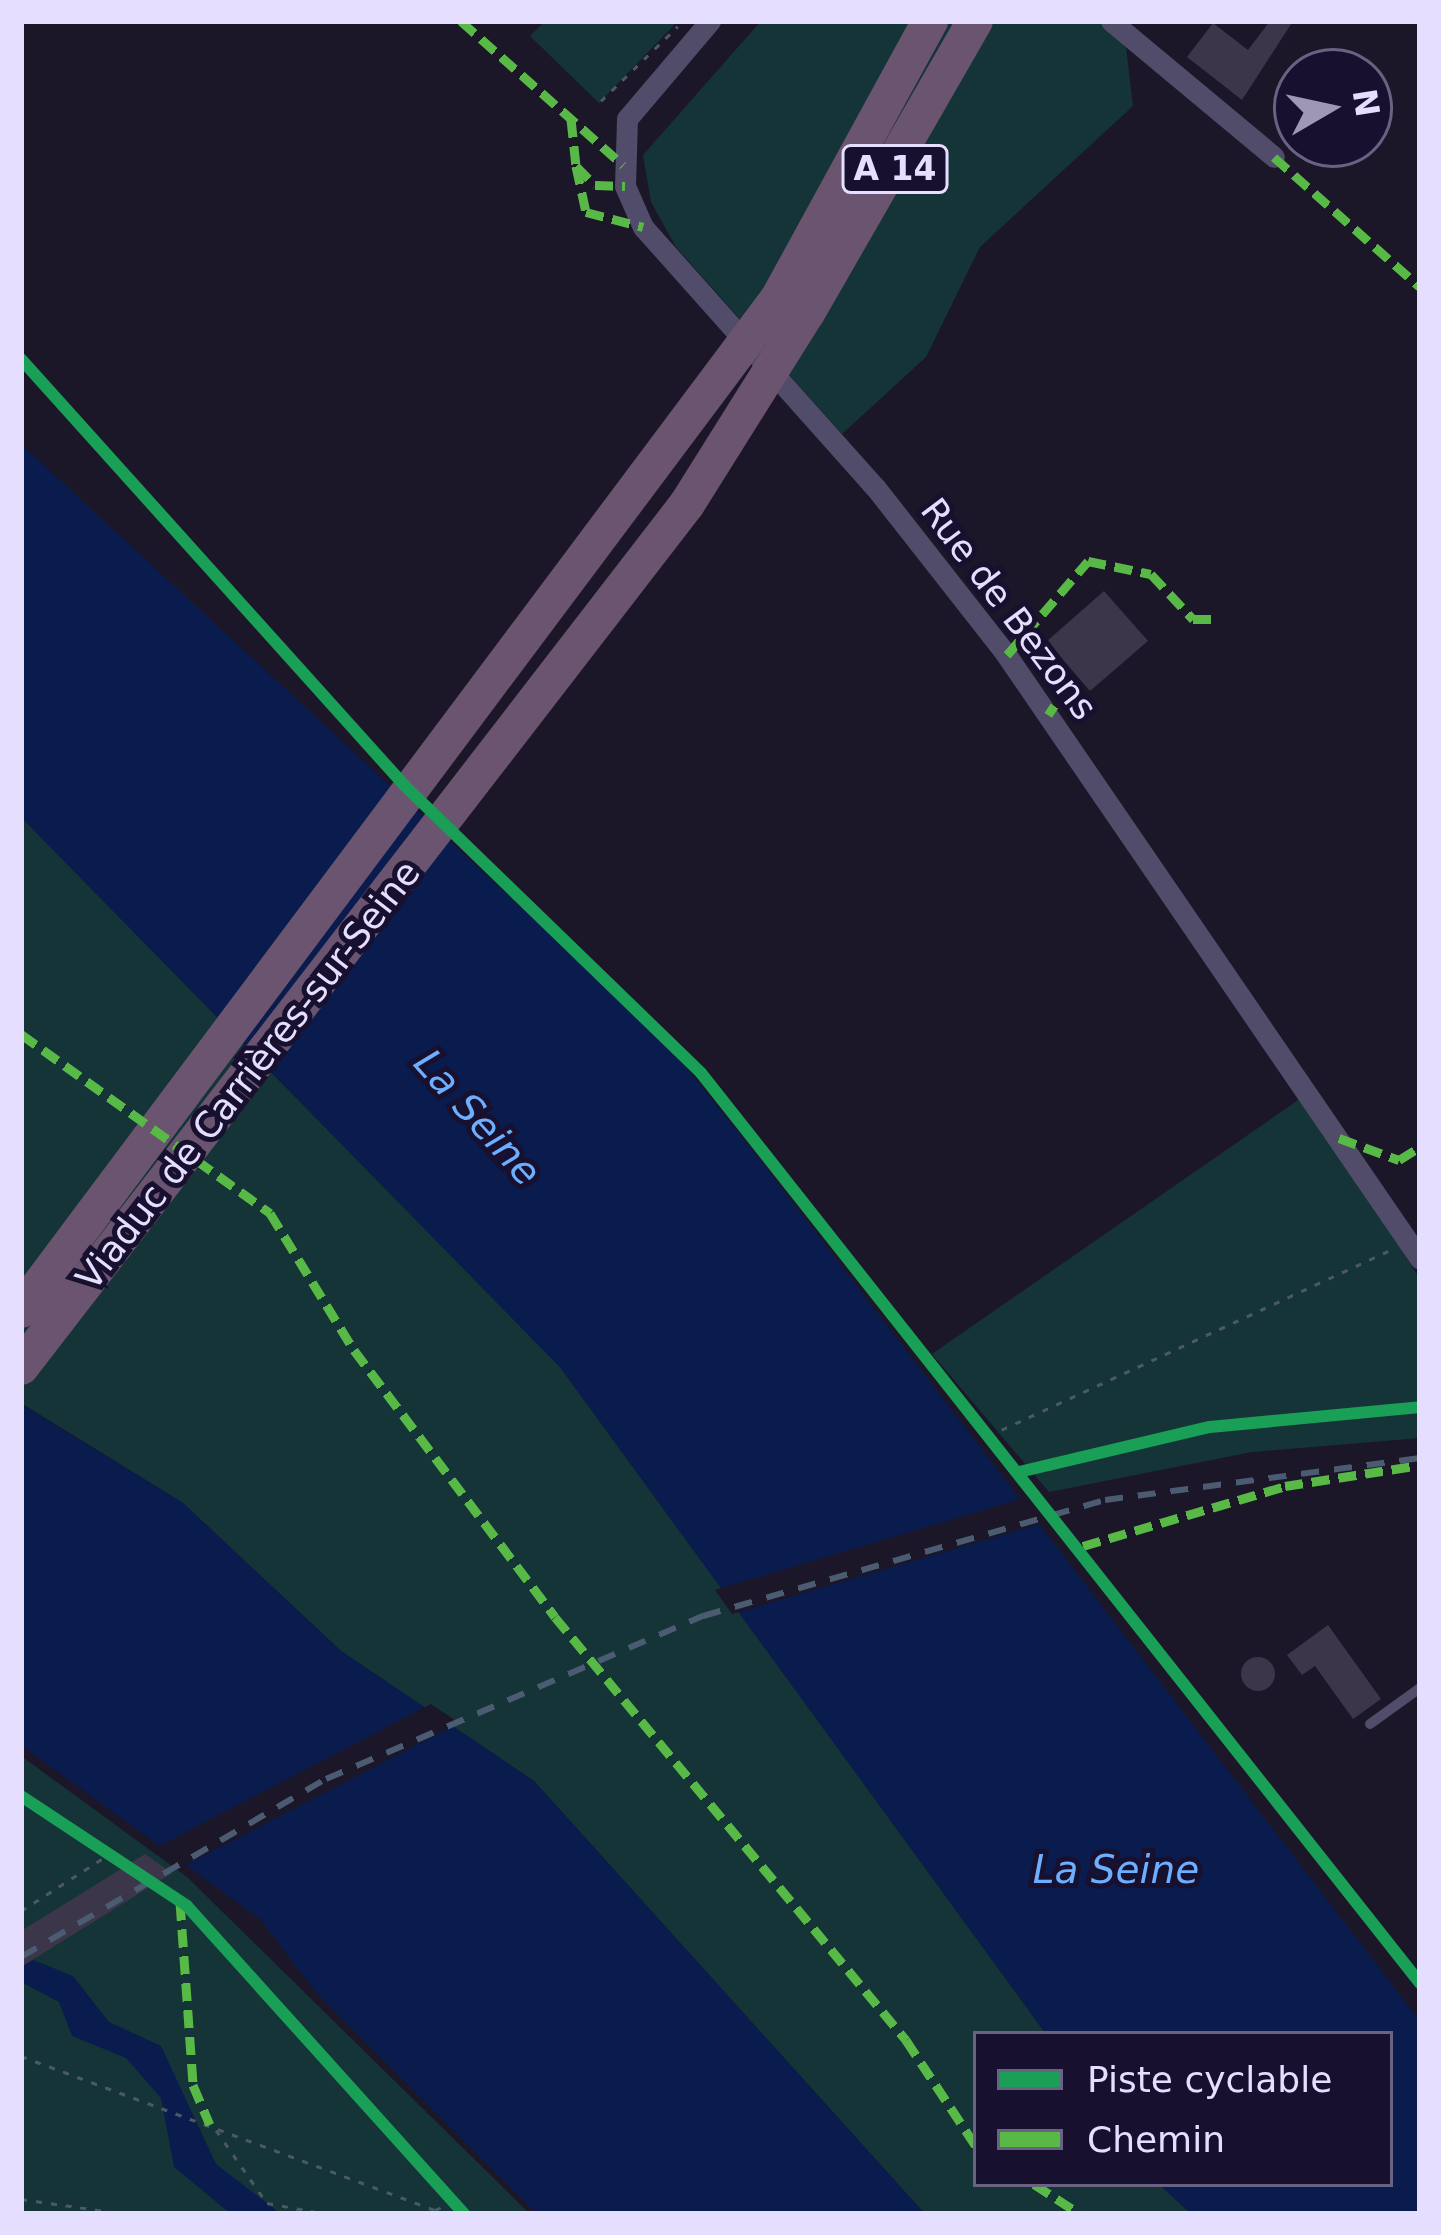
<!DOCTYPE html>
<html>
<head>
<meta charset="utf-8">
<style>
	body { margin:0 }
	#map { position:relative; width:1441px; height:2235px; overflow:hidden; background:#1c1728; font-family:"DejaVu Sans",sans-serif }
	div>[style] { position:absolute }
	.green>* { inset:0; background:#143437 }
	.water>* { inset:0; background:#091c4d }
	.pier>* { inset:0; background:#1c1728 }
	.building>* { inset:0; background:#3b3649 }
	.round { border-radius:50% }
	.path>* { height:3px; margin-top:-1.5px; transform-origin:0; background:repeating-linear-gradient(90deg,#4b5869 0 6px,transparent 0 15px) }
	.service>* { height:10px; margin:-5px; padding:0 5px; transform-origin:5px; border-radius:5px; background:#504c69 }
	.minor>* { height:21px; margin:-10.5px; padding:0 10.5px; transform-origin:10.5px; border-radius:10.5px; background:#504c69 }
	.motorway>* { height:36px; margin:-18px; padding:0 18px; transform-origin:18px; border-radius:18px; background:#6b546f }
	.rail>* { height:6px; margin-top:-3px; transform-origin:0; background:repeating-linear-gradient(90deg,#4a5b72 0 18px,transparent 0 33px) }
	.motorway-bridge>* { height:36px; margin:-18px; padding:0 18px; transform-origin:18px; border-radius:18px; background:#6b546f }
	.quiet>* { height:9px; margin-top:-4.5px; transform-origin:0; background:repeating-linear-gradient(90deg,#58b947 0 18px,transparent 0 27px) }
	.cycleway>* { height:12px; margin:-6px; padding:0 6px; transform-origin:6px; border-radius:6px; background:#1a9f57 }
	span { translate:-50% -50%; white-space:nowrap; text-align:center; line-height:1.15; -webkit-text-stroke:10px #18102f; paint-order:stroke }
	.shield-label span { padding:3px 9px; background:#18102f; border:3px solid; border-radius:9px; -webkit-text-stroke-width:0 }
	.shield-label { font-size:33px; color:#e5deff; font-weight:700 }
	.street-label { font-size:36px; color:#e5deff }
	.water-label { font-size:39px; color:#6caeff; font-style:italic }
	.frame { position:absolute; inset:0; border:24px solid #e5deff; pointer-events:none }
	.legend { position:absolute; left:973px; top:2031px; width:420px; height:156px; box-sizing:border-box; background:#18102f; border:3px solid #6a6282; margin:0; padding:15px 21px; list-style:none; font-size:36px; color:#e5deff }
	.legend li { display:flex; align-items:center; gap:24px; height:60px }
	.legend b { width:60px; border:3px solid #6a6282 }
	.north { position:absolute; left:1273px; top:48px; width:120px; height:120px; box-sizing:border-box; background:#18102f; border:3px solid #6a6282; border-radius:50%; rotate:81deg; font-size:33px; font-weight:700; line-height:48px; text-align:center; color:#e5deff }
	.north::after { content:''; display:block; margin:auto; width:42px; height:54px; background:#9f98b4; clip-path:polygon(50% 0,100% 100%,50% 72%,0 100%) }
</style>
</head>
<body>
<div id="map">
	<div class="green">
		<i style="clip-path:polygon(545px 21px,678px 21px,599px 103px,530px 36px)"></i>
		<i style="clip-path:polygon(761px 21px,1109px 21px,1125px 38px,1133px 106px,980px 247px,926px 357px,842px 434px,676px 247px,651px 202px,643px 155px)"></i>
		<i style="clip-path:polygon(21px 817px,560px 1367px,1046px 2034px,976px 2034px,976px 2184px,1159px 2184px,1191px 2214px,925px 2214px,534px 1781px,341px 1651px,183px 1503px,21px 1403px)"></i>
		<i style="clip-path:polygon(1304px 1096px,1420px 1279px,1420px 1438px,1252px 1452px,1049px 1492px,932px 1354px)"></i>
		<i style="clip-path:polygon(21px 1756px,187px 1877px,530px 2214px,21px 2214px)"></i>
	</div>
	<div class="water">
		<i style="clip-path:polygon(21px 444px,549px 933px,682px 1062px,757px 1156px,1420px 2021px,1420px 2214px,1191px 2214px,1159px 2184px,1390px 2184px,1390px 2034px,1046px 2034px,560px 1367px,21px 817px)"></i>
		<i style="clip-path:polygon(21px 1404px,183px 1503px,341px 1651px,534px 1781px,925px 2214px,537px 2214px,316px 1992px,260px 1919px,21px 1745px)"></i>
		<i style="clip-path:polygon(21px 1955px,73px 1976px,109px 2022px,161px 2046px,216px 2164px,281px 2214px,231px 2214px,174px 2167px,161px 2098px,126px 2058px,72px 2036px,59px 2002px,21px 1982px)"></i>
	</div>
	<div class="pier">
		<i style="clip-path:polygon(1027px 1497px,1047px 1522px,732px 1614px,715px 1590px)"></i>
		<i style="clip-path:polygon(431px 1704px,459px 1723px,182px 1867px,153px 1849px)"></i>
	</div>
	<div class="building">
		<i style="clip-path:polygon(1270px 21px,1293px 21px,1242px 100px,1187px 57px,1213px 23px,1248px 50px)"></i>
		<i style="clip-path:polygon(1104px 591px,1148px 641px,1090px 691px,1047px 641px)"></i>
		<i style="clip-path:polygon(1328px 1625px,1381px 1699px,1353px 1719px,1315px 1666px,1302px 1675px,1287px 1655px)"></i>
		<i class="round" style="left:1241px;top:1657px;width:34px;height:34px"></i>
		<i style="clip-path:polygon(145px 1854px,172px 1873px,21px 1967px,21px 1931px)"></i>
	</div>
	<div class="path">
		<i style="left:601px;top:101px;width:107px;rotate:-44.2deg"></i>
		<i style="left:988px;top:1436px;width:443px;rotate:-24.8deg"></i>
		<i style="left:21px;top:1911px;width:103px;rotate:-32.8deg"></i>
		<i style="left:21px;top:2056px;width:442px;rotate:20.4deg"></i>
		<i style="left:435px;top:2210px;width:20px;rotate:-24deg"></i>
		<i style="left:216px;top:2130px;width:89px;rotate:55.1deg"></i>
		<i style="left:267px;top:2203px;width:61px;rotate:10.4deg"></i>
		<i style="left:21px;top:2199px;width:106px;rotate:8.1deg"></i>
		<i style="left:421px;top:2214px;width:14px;rotate:-17deg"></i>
	</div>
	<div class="service">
		<i style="left:1370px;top:1724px;width:62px;rotate:-35.8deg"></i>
	</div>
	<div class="minor">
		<i style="left:710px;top:21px;width:128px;rotate:130.3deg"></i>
		<i style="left:627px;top:119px;width:67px;rotate:91.7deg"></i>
		<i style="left:625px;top:186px;width:45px;rotate:66.3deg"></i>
		<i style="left:643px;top:227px;width:348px;rotate:48.3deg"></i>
		<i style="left:875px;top:487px;width:207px;rotate:51.9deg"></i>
		<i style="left:1003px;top:650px;width:738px;rotate:55.6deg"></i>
		<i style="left:1111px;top:21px;width:212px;rotate:39.8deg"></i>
	</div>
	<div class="motorway">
		<i style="left:779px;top:297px;width:315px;rotate:-61.3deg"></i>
		<i style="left:807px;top:313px;width:337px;rotate:-60.1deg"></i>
	</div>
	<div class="rail">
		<i style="left:21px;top:1957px;width:353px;rotate:-30.3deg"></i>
		<i style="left:326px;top:1779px;width:411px;rotate:-23.4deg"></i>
		<i style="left:703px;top:1616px;width:418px;rotate:-16.1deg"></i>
		<i style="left:1105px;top:1500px;width:318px;rotate:-7.6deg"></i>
	</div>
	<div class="motorway-bridge">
		<i style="left:21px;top:1310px;width:1265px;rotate:-53.19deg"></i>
		<i style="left:21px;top:1367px;width:1090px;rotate:-52.34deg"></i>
		<i style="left:687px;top:504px;width:226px;rotate:-57.9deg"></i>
	</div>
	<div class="quiet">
		<i style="left:461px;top:21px;width:217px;rotate:41.6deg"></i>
		<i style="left:571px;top:119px;width:47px;rotate:83.9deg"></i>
		<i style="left:576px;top:166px;width:27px;rotate:45deg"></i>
		<i style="left:595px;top:185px;width:30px;rotate:2deg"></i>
		<i style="left:1274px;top:157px;width:195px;rotate:41.7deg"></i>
		<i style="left:576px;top:166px;width:47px;rotate:77.7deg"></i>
		<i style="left:586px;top:212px;width:59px;rotate:14.7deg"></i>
		<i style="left:1021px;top:643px;width:62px;rotate:39.8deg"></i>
		<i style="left:1069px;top:683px;width:38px;rotate:123deg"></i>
		<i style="left:1007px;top:655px;width:124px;rotate:-49.2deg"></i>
		<i style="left:1088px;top:561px;width:64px;rotate:11.7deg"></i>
		<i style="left:1151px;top:574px;width:62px;rotate:47deg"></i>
		<i style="left:1193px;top:619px;width:27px"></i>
		<i style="left:21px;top:1034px;width:307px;rotate:35.7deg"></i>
		<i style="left:270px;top:1213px;width:161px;rotate:58.5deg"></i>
		<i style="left:354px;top:1350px;width:334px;rotate:53deg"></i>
		<i style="left:555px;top:1617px;width:550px;rotate:50.31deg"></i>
		<i style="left:906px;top:2040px;width:127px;rotate:56.6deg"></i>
		<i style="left:1339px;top:1138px;width:64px;rotate:20.1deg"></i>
		<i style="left:1399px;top:1160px;width:25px;rotate:-32deg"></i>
		<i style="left:1083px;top:1546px;width:211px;rotate:-16.5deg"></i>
		<i style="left:1285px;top:1486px;width:137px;rotate:-8.8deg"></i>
		<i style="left:180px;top:1902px;width:183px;rotate:85.9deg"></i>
		<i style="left:193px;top:2085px;width:43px;rotate:67deg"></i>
		<i style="left:1034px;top:2184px;width:55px;rotate:33.1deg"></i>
	</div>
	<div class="cycleway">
		<i style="left:21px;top:359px;width:574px;rotate:48.04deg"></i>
		<i style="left:405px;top:786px;width:412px;rotate:44.1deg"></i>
		<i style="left:701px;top:1073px;width:1160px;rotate:51.69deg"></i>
		<i style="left:1019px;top:1472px;width:196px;rotate:-13.3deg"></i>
		<i style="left:1210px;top:1427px;width:211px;rotate:-5.4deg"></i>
		<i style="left:21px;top:1796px;width:199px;rotate:33.5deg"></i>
		<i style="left:187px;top:1906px;width:414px;rotate:48deg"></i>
	</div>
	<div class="shield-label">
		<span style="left:895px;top:169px">A 14</span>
	</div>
	<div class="street-label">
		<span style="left:1009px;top:609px;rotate:53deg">Rue de Bezons</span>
		<span style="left:248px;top:1075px;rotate:-52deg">Viaduc de Carrières-sur-Seine</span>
	</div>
	<div class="water-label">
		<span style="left:477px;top:1118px;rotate:48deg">La Seine</span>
		<span style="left:1116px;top:1870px">La Seine</span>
	</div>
	<div class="frame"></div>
	<ul class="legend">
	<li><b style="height:15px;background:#1a9f57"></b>Piste cyclable</li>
	<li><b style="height:15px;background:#58b947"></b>Chemin</li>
	</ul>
	<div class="north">N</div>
</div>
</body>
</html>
